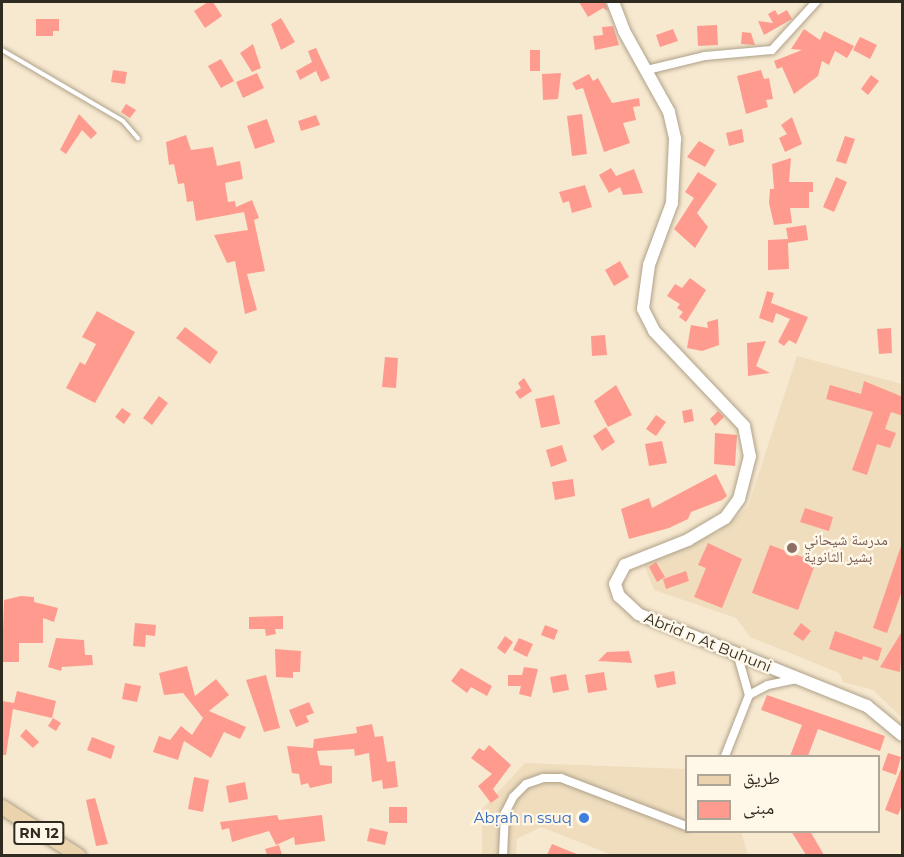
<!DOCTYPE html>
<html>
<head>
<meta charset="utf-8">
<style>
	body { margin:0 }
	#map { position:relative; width:904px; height:857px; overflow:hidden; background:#f7e9d0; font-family:Montserrat,"Noto Naskh Arabic",sans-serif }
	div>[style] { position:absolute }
	.built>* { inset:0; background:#efddbe }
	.building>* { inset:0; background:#ff9b8e }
	.roads { filter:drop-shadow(0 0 2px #aea189) drop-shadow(0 0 2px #aea189) }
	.lane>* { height:4px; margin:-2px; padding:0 2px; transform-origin:2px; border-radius:2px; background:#fff }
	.street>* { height:8px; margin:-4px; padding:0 4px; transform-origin:4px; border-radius:4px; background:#fff }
	.secondary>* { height:12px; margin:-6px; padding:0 6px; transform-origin:6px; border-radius:6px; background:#fff }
	.primary>* { height:14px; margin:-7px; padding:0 7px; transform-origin:7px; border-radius:7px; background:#ead3ad }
	.dots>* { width:16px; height:16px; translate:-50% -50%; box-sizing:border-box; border:3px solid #fff7e8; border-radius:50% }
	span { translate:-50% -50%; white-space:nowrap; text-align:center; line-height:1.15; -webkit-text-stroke:4.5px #fff7e8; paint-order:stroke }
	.shield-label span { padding:2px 4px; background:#fff7e8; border:2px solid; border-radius:4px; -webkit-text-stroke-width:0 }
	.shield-label { font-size:14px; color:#302b21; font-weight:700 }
	.education-label { font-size:15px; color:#785e54 }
	.left { translate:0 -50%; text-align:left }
	.street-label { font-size:15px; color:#302b21 }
	.shop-label { font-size:15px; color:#366cbe }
	.right { translate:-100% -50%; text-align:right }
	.frame { position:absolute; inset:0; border:3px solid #302b21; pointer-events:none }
	.legend { position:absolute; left:685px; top:755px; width:195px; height:78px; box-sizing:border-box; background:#fff7e8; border:2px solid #aca598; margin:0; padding:8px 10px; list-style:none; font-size:18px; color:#302b21 }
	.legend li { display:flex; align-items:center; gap:12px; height:30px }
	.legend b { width:30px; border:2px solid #aca598 }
</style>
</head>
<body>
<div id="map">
	<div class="built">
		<i style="clip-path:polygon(797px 356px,902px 384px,902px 718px,873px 690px,843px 682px,839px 673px,750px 637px,736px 618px,654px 590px,644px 564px,718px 532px,748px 507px)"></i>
		<i style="clip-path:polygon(525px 763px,686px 769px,686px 832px,741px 832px,748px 855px,612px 855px,541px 827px,517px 839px,516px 855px,482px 856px,482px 809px)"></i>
	</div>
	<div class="building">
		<i style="clip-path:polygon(208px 2px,213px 2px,222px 16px,205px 28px,194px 11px)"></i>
		<i style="clip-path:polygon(579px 2px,605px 2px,608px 11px,603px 8px,588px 17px)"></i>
		<i style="clip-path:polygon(775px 10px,778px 15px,787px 10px,792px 19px,764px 35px,758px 21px,773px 23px,768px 14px)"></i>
		<i style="clip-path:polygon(281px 18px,295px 42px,281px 50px,271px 24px)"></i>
		<i style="clip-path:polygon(36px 19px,59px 19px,59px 31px,53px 31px,53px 36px,36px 36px)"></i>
		<i style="clip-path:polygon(717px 25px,718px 45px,698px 46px,697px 26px)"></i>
		<i style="clip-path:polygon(613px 26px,619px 45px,595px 50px,593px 36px,603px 35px,602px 27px)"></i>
		<i style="clip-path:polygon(673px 29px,678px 41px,660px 47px,656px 35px)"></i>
		<i style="clip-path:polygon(804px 29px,820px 40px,824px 31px,854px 46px,847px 58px,835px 51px,829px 65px,822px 61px,818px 76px,794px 94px,782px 67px,777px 69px,774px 61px,802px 50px,791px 49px)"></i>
		<i style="clip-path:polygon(742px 32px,751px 33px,755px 45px,741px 44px)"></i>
		<i style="clip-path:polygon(860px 37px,877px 45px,870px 59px,853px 50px)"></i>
		<i style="clip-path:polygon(253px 44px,261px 68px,252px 72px,240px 53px)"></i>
		<i style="clip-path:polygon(316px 48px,330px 78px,321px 82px,316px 71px,300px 80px,296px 71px,312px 62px,308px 51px)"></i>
		<i style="clip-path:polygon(530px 50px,540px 50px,540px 71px,530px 71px)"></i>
		<i style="clip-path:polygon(221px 59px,234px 81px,221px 88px,208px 66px)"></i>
		<i style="clip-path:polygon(113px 70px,127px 72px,125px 84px,111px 82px)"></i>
		<i style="clip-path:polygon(761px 70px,764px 79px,769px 78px,773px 99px,766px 100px,768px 107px,746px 114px,737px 76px)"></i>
		<i style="clip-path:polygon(257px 73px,264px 88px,243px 98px,236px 82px)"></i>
		<i style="clip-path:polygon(561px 73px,558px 99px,543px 100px,542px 74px)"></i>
		<i style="clip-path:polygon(589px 74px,593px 81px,598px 78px,612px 103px,639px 98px,640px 106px,633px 107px,636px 120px,623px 123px,630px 143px,604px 152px,583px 88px,576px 90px,572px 83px)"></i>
		<i style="clip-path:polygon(871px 75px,879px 81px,868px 95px,861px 89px)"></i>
		<i style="clip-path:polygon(126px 104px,136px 110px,130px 118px,121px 112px)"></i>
		<i style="clip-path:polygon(79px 114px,97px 133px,91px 139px,82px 130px,66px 154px,60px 150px)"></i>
		<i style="clip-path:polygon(582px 114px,587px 154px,572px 156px,567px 116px)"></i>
		<i style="clip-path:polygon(316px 115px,320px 125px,301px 131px,298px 121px)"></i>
		<i style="clip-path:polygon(792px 117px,802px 144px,785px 152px,779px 138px,787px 134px,781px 125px)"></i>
		<i style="clip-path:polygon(267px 119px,275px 142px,255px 149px,247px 126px)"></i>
		<i style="clip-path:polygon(742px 129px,744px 142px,729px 146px,726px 133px)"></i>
		<i style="clip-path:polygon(186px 135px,191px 150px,213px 147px,217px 166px,240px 161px,243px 179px,225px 183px,228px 202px,235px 201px,236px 207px,252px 200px,259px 218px,254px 220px,265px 271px,247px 274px,257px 310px,245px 314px,235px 261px,227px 263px,214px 235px,248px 230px,244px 212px,196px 221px,193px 201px,187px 202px,184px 183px,178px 184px,174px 164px,169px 165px,166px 142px)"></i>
		<i style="clip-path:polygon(845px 136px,855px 139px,846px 164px,836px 161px)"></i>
		<i style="clip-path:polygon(699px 141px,715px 150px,705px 167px,687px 157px)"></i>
		<i style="clip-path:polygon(791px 158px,789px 182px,813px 182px,813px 192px,809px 192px,809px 208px,790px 208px,792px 223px,774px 225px,769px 203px,770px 189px,774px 189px,772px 164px)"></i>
		<i style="clip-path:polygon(611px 168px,616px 176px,634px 169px,643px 193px,623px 195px,620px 187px,609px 193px,599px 175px)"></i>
		<i style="clip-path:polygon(698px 172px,717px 184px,697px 213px,708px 227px,695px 248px,674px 229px,694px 198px,685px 192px)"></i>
		<i style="clip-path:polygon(836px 177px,847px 182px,834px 212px,823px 207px)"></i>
		<i style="clip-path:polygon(585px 185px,592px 207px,572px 213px,569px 201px,563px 203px,559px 192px)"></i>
		<i style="clip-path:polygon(806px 225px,808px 240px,788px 243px,789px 269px,768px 270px,768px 240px,788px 239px,786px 228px)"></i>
		<i style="clip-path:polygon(620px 261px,629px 277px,614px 286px,605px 270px)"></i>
		<i style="clip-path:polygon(690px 278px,706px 290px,686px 322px,679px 317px,683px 312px,677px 308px,680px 304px,667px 296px,675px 284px,682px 288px)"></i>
		<i style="clip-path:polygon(767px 291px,774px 293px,771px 303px,808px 317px,796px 344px,789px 340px,784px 346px,778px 342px,790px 319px,776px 313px,773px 323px,759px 318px)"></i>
		<i style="clip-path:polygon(97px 311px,135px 332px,95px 403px,66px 388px,80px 362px,85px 365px,96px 344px,82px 337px)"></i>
		<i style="clip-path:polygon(718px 319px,719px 345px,702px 351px,687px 348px,691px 325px,708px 328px,707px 322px)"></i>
		<i style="clip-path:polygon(185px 327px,218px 352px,210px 364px,176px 338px)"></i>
		<i style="clip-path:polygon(891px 328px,892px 353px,879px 354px,877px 329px)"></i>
		<i style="clip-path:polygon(605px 335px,607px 355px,592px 356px,591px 336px)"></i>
		<i style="clip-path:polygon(766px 341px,756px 366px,770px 373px,748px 376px,747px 343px)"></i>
		<i style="clip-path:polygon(385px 357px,398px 358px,396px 388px,382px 387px)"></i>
		<i style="clip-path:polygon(524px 378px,532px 391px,520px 399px,515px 392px,521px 388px,518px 383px)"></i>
		<i style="clip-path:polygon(864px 381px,903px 397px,903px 416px,891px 412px,885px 429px,896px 433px,890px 448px,877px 444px,867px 475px,852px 470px,873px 412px,826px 399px,830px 385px,861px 394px)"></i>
		<i style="clip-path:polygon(616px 385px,632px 415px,608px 427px,594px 401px)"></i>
		<i style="clip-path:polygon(554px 395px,560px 424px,541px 428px,535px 399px)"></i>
		<i style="clip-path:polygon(159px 396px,168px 403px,152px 425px,143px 418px)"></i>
		<i style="clip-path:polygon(122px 408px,131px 414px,124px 424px,115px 417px)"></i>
		<i style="clip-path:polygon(692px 409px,694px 421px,684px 423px,682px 411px)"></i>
		<i style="clip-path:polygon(718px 411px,724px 417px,715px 426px,710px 419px)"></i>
		<i style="clip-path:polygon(656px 415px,666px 422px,656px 436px,646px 429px)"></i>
		<i style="clip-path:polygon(606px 427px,615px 442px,602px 451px,593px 436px)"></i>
		<i style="clip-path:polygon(715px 433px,737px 435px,735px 466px,714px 464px)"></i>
		<i style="clip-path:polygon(662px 441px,667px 463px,649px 466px,645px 444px)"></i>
		<i style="clip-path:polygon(562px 445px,567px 461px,551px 467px,546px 450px)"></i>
		<i style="clip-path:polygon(716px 474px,727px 496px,722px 500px,691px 512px,688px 519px,669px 528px,629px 539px,621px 509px,649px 498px,652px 508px)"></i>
		<i style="clip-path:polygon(573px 479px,575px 496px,555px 500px,552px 482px)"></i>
		<i style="clip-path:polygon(805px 508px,833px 517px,829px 531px,800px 522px)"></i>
		<i style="clip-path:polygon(708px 543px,742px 559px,722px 608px,694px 597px,706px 568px,698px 565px)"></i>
		<i style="clip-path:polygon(770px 545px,816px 562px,798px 610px,752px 593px)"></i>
		<i style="clip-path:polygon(901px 546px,903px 588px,887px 633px,873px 628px)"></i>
		<i style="clip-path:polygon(656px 562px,665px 577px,657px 582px,649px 567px)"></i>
		<i style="clip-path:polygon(686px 571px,689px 581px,666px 589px,663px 579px)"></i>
		<i style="clip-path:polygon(21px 596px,34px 597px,34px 602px,58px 608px,54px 622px,43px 618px,43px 643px,19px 643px,19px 662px,2px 662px,4px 600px)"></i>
		<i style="clip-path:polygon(283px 616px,283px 629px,275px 629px,276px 634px,266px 636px,265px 629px,249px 629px,249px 617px)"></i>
		<i style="clip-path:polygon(135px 623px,156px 625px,155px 636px,146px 635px,145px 647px,133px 646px)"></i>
		<i style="clip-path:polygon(801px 623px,811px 631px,803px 641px,793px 634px)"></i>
		<i style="clip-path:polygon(545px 625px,558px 630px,554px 640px,541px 635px)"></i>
		<i style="clip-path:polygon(903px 630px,900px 672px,880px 667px)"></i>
		<i style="clip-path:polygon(835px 631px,882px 648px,878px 661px,863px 656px,862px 660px,829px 649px)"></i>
		<i style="clip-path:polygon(505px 636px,513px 642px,505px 654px,497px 648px)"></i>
		<i style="clip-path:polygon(56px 638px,84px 640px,85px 655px,92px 655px,93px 665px,62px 667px,61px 671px,48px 667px)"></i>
		<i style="clip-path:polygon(519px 638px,533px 644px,527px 657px,513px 650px)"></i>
		<i style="clip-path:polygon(275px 649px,301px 651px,300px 672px,293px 672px,293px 678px,276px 677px)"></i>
		<i style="clip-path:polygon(629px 651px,632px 663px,598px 661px,607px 652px)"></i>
		<i style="clip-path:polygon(187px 666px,195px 696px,216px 679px,229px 695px,209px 711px,246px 727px,240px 739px,224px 732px,211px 758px,184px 741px,178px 760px,153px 752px,159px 736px,170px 740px,181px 726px,192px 735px,203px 718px,183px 693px,164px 695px,159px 673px)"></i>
		<i style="clip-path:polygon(524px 667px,538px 669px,531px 697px,519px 694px,521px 686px,508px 686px,508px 675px,522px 675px)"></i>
		<i style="clip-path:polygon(461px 668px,492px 686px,487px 696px,471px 687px,467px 693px,451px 681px)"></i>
		<i style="clip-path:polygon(674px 671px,676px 684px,657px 688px,654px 675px)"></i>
		<i style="clip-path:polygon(604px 672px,607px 690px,588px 693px,585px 675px)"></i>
		<i style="clip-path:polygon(566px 674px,569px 690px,553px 693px,550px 677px)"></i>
		<i style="clip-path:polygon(266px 675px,280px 728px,264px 732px,246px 680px)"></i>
		<i style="clip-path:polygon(125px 683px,141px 686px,137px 702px,122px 699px)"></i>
		<i style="clip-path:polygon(17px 691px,56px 701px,52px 718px,13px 709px,6px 755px,2px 755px,2px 701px,14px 703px)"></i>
		<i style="clip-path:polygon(767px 695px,885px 736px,880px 751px,818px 729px,808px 756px,790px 756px,802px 725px,761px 710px)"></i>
		<i style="clip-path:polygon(309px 702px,314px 713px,306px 716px,309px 722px,296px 727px,289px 710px)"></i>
		<i style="clip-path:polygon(53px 718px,61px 723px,56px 731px,48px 726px)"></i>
		<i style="clip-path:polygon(372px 724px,375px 737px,383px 736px,387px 762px,395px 761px,398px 787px,383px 789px,382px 780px,372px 782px,369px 753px,355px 756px,354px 749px,317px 751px,320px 765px,332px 766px,332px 783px,310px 788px,308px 783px,301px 785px,299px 774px,292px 773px,287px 746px,313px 748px,314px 739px,357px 733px,356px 727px)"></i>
		<i style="clip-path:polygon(26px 729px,39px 742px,33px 748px,20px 736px)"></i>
		<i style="clip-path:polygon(92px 737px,115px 746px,111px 759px,87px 750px)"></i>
		<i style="clip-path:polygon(489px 745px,511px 765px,493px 789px,499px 797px,491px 803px,478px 786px,492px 774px,471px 758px,479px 748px,484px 751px)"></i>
		<i style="clip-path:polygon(888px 753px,901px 757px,896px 775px,882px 770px)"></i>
		<i style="clip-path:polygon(902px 766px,903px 803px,898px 815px,885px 810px)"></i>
		<i style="clip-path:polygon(194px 777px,209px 780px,203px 812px,188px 809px)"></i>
		<i style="clip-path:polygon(245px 782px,248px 799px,229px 803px,226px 786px)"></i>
		<i style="clip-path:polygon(95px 798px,108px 844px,96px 846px,86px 800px)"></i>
		<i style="clip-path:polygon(389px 807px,407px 807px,407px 823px,389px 823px)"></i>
		<i style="clip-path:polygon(277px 815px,279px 820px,322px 815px,325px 841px,295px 845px,294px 837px,276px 845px,269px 831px,232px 842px,229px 828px,222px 830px,220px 822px)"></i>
		<i style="clip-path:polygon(370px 828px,388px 832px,385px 845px,367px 841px)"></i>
		<i style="clip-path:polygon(791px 831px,810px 831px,824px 855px,806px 855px)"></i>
		<i style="clip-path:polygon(552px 844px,579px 855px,547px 855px)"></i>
		<i style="clip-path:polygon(279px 845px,282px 855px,267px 855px,265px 849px)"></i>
	</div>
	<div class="roads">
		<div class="lane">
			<i style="left:2px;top:50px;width:140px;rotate:30.4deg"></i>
			<i style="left:123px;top:121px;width:23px;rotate:49deg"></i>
		</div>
		<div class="street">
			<i style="left:647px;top:70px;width:60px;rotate:-13.6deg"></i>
			<i style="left:705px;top:56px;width:67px;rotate:-5.1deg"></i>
			<i style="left:772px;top:50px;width:65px;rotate:-47.5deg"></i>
			<i style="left:737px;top:653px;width:44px;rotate:74.1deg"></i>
			<i style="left:725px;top:756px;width:66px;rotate:-68.5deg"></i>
			<i style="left:749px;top:695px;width:21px;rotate:-28deg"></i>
			<i style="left:768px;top:685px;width:29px;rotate:-12deg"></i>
			<i style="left:503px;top:856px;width:43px;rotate:-87.3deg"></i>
			<i style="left:505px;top:813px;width:18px;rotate:-63deg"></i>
			<i style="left:513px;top:797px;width:18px;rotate:-45deg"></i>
			<i style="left:526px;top:784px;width:18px;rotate:-19deg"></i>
			<i style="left:543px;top:778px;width:18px"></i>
			<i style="left:561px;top:778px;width:134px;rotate:21deg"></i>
		</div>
		<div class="secondary">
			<i style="left:613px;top:2px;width:31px;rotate:69deg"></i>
			<i style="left:624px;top:31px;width:93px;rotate:60.9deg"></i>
			<i style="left:669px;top:112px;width:28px;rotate:77deg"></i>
			<i style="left:675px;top:139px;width:64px;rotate:92.7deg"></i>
			<i style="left:672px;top:203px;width:66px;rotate:110.4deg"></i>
			<i style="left:649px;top:265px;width:44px;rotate:97.8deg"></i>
			<i style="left:643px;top:309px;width:25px;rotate:63deg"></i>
			<i style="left:654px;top:331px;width:131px;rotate:46.5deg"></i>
			<i style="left:744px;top:426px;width:31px;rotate:79deg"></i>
			<i style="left:750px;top:456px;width:44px;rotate:104.3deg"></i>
			<i style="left:739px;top:499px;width:24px;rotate:126deg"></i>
			<i style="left:725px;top:518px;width:43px;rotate:149.3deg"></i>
			<i style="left:688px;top:540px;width:68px;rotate:158.4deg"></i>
			<i style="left:625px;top:565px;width:21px;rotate:118deg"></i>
			<i style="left:615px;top:584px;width:13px;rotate:72deg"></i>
			<i style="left:619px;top:596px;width:26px;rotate:43deg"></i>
			<i style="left:638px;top:614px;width:247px;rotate:21.9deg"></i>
			<i style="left:867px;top:706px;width:45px;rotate:39.6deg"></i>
		</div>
		<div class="primary">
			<i style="left:2px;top:807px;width:91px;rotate:32.5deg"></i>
		</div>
	</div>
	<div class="dots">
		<i style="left:792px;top:548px;background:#8d6e63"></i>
		<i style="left:584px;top:818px;background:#3f7fe0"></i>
	</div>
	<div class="shield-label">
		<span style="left:39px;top:833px">RN 12</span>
	</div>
	<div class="education-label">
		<span class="left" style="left:804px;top:548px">مدرسة شيحاني<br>بشير الثانوية</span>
	</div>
	<div class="street-label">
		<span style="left:708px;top:642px;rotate:22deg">Abrid n At Buhuni</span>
	</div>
	<div class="shop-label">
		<span class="right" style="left:572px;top:818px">Abṛah n ssuq</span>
	</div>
	<div class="frame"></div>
	<ul class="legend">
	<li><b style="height:8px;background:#ead3ad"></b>طريق</li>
	<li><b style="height:16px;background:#ff9b8e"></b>مبنى</li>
	</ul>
</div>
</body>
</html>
